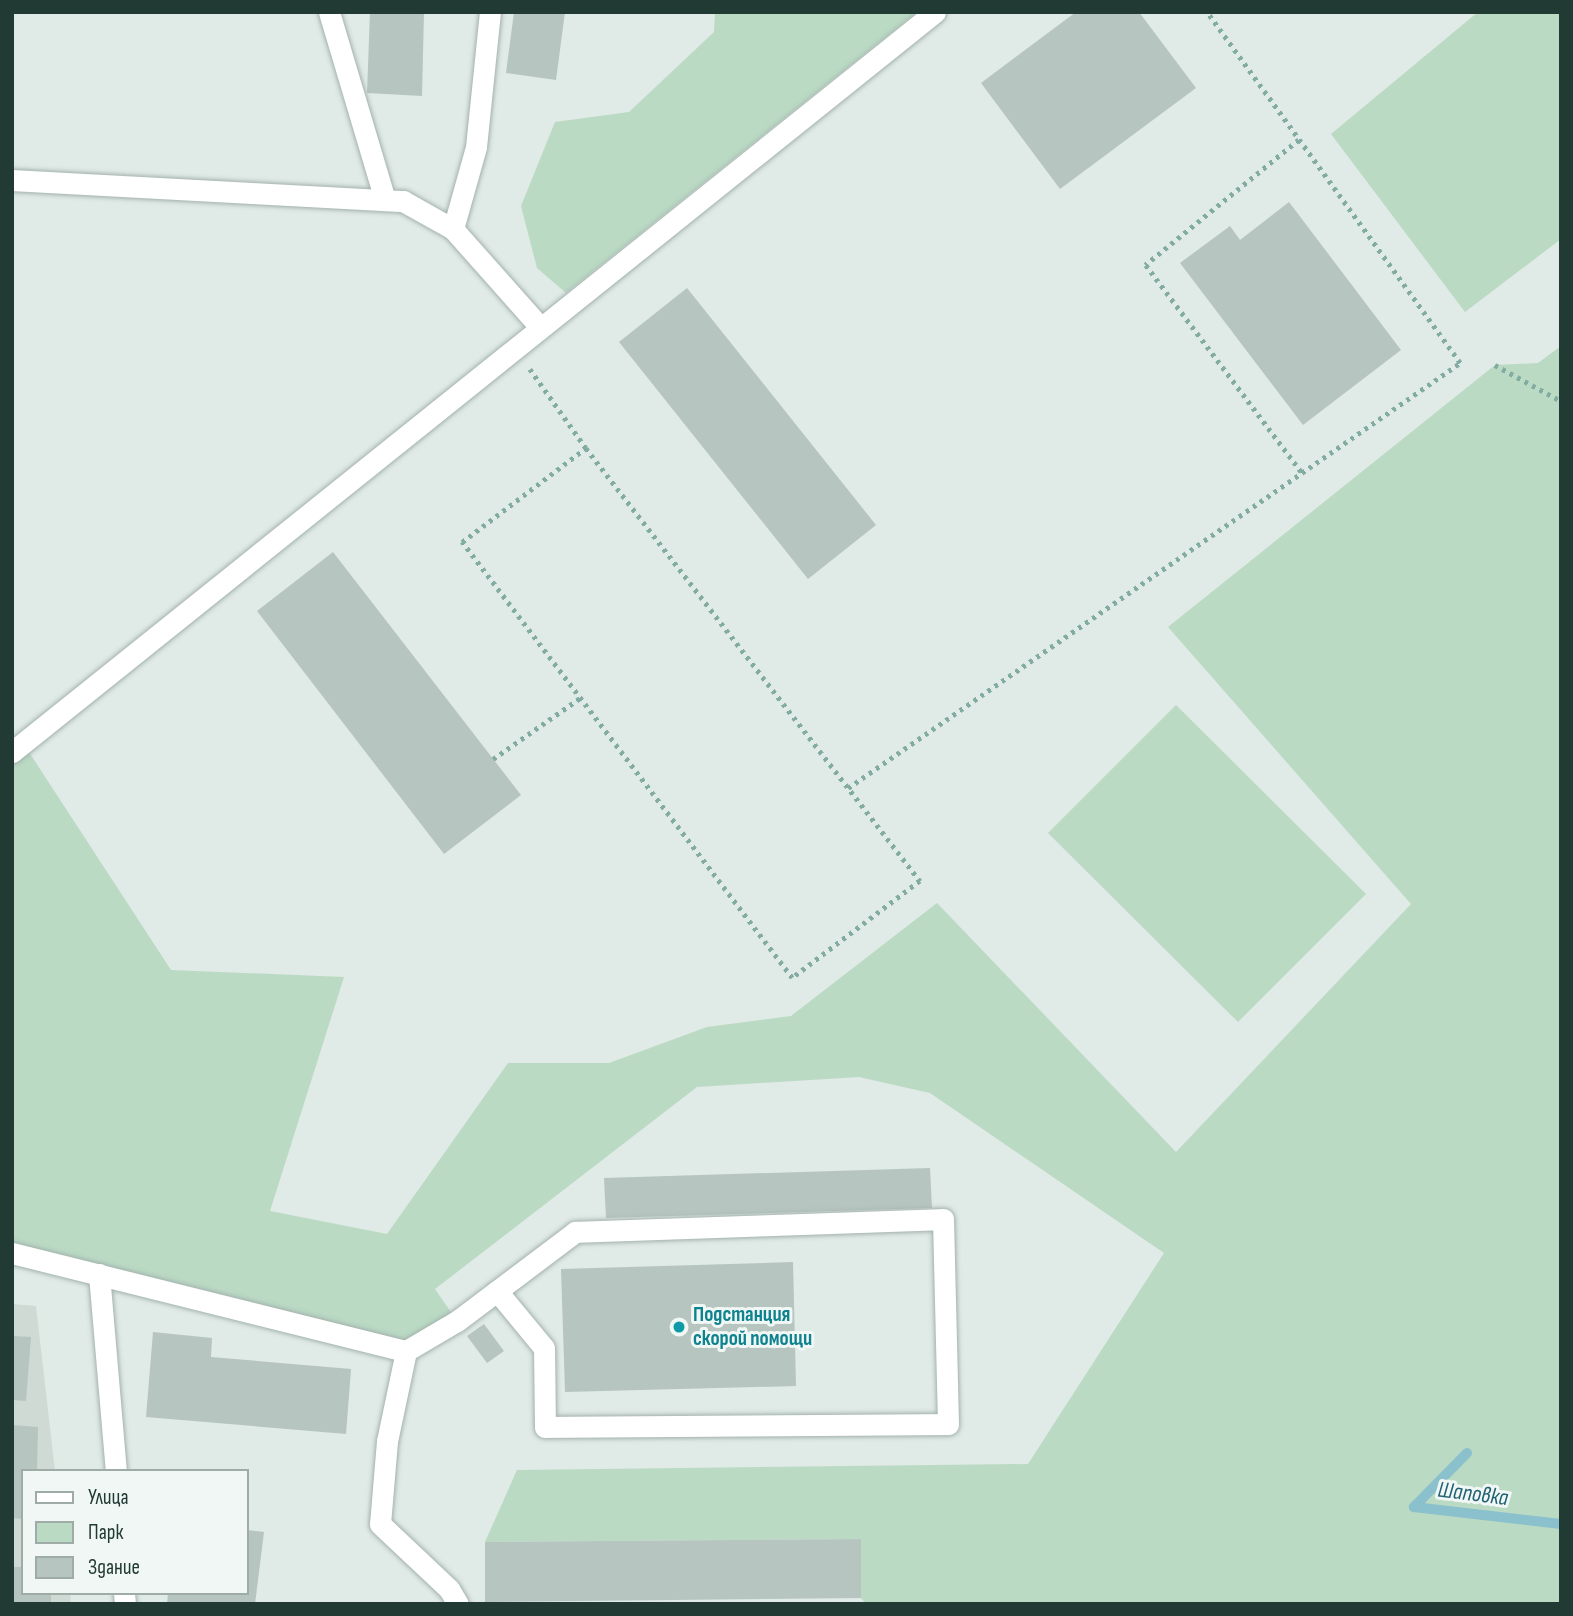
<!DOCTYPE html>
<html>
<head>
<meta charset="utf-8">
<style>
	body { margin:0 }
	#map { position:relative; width:1573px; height:1616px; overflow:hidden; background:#e0eae6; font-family:"Sofia Sans Condensed",sans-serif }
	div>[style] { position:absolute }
	.built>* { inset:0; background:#cfdad5 }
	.green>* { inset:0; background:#badac4 }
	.stream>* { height:10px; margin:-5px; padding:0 5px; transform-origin:5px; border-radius:5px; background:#8bc0cd }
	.building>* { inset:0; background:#b6c5bf }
	.path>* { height:4.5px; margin-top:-2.25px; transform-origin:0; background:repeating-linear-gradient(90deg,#82aca1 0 3.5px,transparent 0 8.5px) }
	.roads { filter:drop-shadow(0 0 2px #a3b2ad) drop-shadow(0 0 2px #a3b2ad) }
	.minor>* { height:21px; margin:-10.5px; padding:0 10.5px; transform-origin:10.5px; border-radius:10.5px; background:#fff }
	.dots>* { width:19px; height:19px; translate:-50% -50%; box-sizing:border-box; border:4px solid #f0f7f4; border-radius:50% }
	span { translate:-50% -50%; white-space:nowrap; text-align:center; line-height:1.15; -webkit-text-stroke:6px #f0f7f4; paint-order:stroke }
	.culture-label { font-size:21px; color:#0d838f; font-weight:700 }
	.left { translate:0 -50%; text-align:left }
	.water-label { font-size:23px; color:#206172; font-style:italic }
	.frame { position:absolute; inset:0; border:14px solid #223a34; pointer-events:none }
	.legend { position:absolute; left:21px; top:1469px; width:228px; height:126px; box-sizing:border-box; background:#f0f7f4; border:2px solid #9eaba7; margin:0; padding:9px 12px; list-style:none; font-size:21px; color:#223a34 }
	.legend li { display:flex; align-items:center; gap:14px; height:35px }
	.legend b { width:35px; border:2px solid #9eaba7 }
</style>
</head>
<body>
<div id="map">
	<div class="built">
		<i style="clip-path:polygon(12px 1304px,36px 1306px,55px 1471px,23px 1471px,23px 1593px,70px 1593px,71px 1604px,12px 1604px)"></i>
	</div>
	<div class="green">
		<i style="clip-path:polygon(715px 12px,917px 12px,566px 293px,537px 268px,521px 206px,555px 122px,629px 112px,714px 32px)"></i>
		<i style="clip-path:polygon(1478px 12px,1561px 12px,1561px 239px,1465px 312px,1331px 134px)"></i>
		<i style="clip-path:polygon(1561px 346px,1561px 1604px,866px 1604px,861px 1598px,860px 1539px,485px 1542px,517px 1470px,1028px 1464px,1164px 1253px,930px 1093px,859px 1077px,697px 1087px,435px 1289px,457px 1321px,406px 1351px,12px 1253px,12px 752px,23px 743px,171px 970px,344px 977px,270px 1211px,387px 1234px,508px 1063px,609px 1063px,707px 1027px,791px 1016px,937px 903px,1176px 1152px,1411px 904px,1168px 627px,1495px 365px,1538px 363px)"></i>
		<i style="clip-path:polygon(1176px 705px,1366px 894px,1238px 1022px,1048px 833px)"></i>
	</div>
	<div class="stream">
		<i style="left:1467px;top:1453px;width:76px;rotate:134.5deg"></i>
		<i style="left:1414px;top:1507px;width:148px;rotate:6.6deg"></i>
	</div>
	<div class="building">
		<i style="clip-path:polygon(370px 12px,424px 12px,422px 96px,367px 93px)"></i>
		<i style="clip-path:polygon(514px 12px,565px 12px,556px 80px,506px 73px)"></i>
		<i style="clip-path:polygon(1076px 12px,1139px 12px,1196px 88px,1060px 189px,981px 83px)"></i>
		<i style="clip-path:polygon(1289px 202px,1401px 350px,1303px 425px,1180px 263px,1230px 226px,1240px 240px)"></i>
		<i style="clip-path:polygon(687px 288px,876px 525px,808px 579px,619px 342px)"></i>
		<i style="clip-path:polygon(333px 552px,521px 795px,444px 854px,257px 611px)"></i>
		<i style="clip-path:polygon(930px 1168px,932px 1208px,606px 1218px,604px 1178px)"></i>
		<i style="clip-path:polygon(793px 1262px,796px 1386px,565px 1392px,561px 1269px)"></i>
		<i style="clip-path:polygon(484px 1324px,504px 1351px,487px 1363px,467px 1336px)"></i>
		<i style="clip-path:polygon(153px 1332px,212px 1338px,211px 1357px,351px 1369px,346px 1434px,146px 1417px)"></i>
		<i style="clip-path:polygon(12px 1336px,31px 1337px,26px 1401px,12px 1400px)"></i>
		<i style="clip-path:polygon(12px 1425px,38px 1427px,37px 1471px,23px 1471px,23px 1519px,12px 1518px)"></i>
		<i style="clip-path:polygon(247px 1530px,264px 1532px,255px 1604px,167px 1604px,168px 1593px,247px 1593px)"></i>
		<i style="clip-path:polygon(861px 1539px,861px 1598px,485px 1602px,485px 1542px)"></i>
		<i style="clip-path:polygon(12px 1567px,23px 1567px,23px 1593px,51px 1593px,51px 1604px,12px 1604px)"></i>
	</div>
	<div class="path">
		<i style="left:1299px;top:140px;width:198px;rotate:140.8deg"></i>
		<i style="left:1146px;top:265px;width:260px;rotate:53.1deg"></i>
		<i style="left:1495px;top:365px;width:75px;rotate:28.6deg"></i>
		<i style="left:530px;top:369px;width:97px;rotate:54.7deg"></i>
		<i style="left:586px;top:448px;width:547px;rotate:52.35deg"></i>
		<i style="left:920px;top:881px;width:161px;rotate:142.8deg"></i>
		<i style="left:792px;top:978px;width:547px;rotate:-127.12deg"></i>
		<i style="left:462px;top:542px;width:156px;rotate:-37.2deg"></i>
		<i style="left:493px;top:759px;width:106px;rotate:-35deg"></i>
		<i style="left:848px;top:788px;width:745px;rotate:-34.78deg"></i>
		<i style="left:1460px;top:363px;width:433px;rotate:-125.8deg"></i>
	</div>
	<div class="roads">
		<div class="minor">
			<i style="left:329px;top:12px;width:196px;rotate:73.4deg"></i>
			<i style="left:12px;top:180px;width:392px;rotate:3.1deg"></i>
			<i style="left:403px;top:201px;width:57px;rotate:29.2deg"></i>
			<i style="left:453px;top:229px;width:132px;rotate:48.4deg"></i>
			<i style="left:453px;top:229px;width:85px;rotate:-74.3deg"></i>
			<i style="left:476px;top:147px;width:136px;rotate:-84.1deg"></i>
			<i style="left:12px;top:752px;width:1183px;rotate:-38.72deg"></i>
			<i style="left:12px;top:1253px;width:406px;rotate:14deg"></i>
			<i style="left:406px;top:1351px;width:92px;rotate:101.9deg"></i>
			<i style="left:387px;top:1441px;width:83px;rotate:94.8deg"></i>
			<i style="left:380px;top:1524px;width:95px;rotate:43.3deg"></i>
			<i style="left:449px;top:1589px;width:17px;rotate:59deg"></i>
			<i style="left:99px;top:1274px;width:198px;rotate:85.1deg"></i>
			<i style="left:406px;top:1351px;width:59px;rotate:-30.5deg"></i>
			<i style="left:457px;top:1321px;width:148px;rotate:-37deg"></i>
			<i style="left:575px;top:1232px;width:368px;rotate:-2deg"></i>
			<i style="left:943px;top:1219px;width:205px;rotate:88.6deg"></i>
			<i style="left:948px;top:1424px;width:403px;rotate:179.6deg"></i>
			<i style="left:545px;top:1427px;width:79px;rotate:-90.7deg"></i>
			<i style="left:544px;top:1348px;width:74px;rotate:-129.5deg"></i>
			<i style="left:124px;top:1593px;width:11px;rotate:85deg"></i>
		</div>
	</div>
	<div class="dots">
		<i style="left:679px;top:1327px;background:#0f9aa8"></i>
	</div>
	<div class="culture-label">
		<span class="left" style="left:693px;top:1327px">Подстанция<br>скорой помощи</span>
	</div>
	<div class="water-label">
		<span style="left:1473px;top:1494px;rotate:7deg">Шаповка</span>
	</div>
	<div class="frame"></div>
	<ul class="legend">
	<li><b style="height:9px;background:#fff"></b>Улица</li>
	<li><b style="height:19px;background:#badac4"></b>Парк</li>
	<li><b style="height:19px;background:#b6c5bf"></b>Здание</li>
	</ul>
</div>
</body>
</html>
